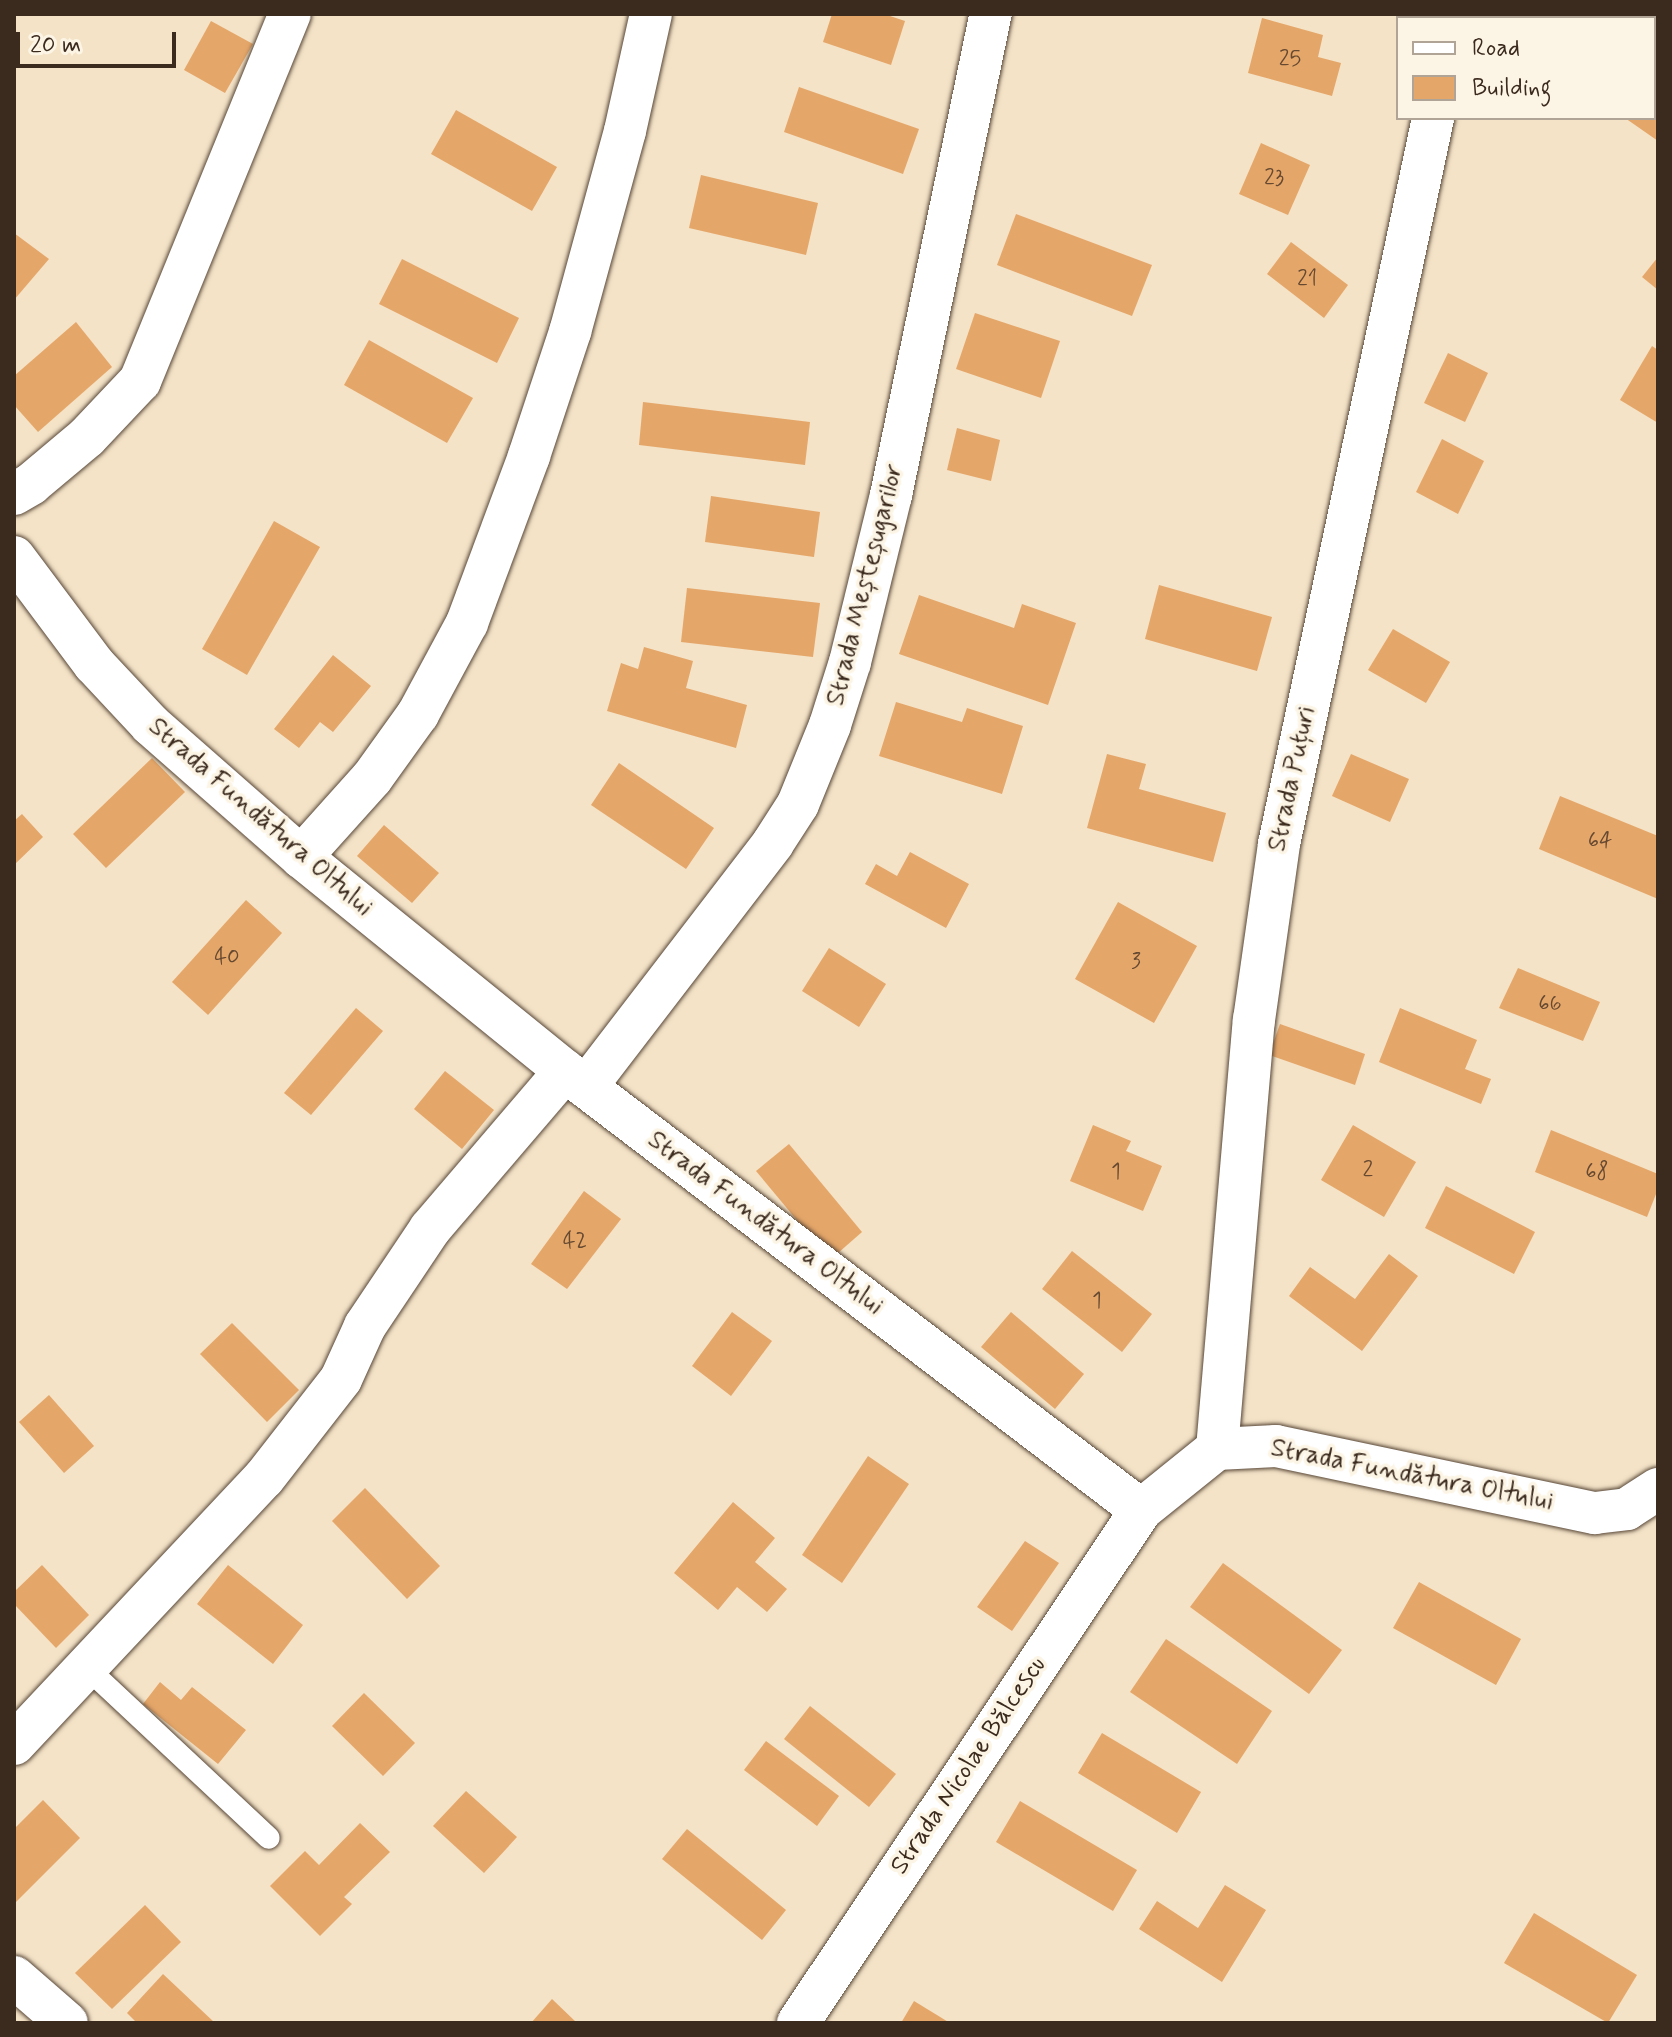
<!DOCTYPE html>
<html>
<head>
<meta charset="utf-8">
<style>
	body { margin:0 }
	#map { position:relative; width:1672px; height:2037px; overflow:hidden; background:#f4e3c7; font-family:Mynerve,sans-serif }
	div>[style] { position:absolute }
	.building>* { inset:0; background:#e5a669 }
	.roads { filter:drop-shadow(0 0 2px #574637) drop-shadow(0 0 2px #574637) }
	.service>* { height:22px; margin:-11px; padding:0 11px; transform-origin:11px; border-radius:11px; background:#fff }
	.minor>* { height:42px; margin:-21px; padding:0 21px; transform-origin:21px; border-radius:21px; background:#fff }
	span { translate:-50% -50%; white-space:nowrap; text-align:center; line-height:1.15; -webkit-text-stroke:7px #fcf5e5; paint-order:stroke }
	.number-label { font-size:22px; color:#664931 }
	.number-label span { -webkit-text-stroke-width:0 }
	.street-label { font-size:26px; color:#3b2a1e }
	.frame { position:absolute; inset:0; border:16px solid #3b2a1e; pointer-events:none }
	.legend { position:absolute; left:1396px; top:16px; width:260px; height:104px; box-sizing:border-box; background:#fcf5e5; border:2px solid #afa495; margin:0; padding:10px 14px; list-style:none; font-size:24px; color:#3b2a1e }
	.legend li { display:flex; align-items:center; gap:16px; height:40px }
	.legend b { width:40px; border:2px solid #afa495 }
	.scale { position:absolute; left:16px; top:32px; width:160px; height:36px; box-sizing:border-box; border:4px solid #3b2a1e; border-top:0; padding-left:10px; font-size:24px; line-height:28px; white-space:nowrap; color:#3b2a1e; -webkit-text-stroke:6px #fcf5e5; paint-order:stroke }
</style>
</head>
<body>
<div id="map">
	<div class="building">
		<i style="clip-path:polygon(832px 14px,884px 14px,905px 21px,891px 65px,823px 42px)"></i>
		<i style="clip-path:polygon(1262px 18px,1323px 35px,1318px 57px,1341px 63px,1332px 96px,1248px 73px)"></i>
		<i style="clip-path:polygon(211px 21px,253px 44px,225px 93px,184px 70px)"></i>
		<i style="clip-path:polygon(1654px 76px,1658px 79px,1658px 141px,1625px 118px,1654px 118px)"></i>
		<i style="clip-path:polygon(799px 87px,919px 129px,903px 174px,784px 132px)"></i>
		<i style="clip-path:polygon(456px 110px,557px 167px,532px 211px,431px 154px)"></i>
		<i style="clip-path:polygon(1261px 143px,1310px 165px,1288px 215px,1239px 194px)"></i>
		<i style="clip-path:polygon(701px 175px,818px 203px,806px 255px,689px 228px)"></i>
		<i style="clip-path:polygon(1016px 214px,1152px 265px,1132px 316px,997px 265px)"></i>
		<i style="clip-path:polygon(14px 233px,49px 259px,14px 300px)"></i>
		<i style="clip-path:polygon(1291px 242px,1348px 285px,1324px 318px,1267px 274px)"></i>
		<i style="clip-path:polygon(1658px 257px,1658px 290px,1642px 277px)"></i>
		<i style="clip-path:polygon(402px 259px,519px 318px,497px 363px,379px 304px)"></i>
		<i style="clip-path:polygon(975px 313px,1060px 341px,1041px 398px,956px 369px)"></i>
		<i style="clip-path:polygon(76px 322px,112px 367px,38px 432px,14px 405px,14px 376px)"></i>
		<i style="clip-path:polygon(369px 340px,473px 398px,447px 443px,344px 385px)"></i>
		<i style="clip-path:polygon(1652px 346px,1658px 350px,1658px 423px,1620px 400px)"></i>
		<i style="clip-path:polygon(1448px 353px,1488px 373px,1465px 422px,1424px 403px)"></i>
		<i style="clip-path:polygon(643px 402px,810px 422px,805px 465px,639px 445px)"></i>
		<i style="clip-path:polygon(957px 428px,1000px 440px,991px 481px,947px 470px)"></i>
		<i style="clip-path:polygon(1442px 439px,1484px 461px,1458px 514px,1416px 492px)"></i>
		<i style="clip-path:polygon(711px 496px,820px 512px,814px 557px,705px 542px)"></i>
		<i style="clip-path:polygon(274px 521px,320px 547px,247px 675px,202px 649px)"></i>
		<i style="clip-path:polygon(1159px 585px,1272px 617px,1257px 671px,1145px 639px)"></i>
		<i style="clip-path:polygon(687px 588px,820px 603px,813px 657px,681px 642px)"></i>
		<i style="clip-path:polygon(919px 595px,1014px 628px,1022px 604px,1076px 623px,1048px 705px,899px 654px)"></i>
		<i style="clip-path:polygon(1393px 629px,1450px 662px,1426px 703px,1368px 670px)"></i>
		<i style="clip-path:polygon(644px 647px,693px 661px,686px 688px,747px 705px,736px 748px,607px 711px,621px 663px,638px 669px)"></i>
		<i style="clip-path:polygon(333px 655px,371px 686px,333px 732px,320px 722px,299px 748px,274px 729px)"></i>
		<i style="clip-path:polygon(896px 702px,962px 722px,967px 708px,1023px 726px,1002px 794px,879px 756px)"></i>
		<i style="clip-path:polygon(1107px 754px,1146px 764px,1139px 789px,1226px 813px,1213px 862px,1087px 828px)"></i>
		<i style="clip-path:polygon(1351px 754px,1409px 779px,1390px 822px,1332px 796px)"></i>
		<i style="clip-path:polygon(152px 758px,185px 792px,106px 868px,73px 834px)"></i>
		<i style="clip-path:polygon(619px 763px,714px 828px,686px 869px,591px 805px)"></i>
		<i style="clip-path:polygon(1560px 796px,1658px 836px,1658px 899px,1539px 849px)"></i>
		<i style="clip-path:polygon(22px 814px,43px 837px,14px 865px,14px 821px)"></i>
		<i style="clip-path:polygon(384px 825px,439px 873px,412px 903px,357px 856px)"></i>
		<i style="clip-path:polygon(910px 852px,969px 884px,946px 928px,865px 884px,876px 864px,897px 876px)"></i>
		<i style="clip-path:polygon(246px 900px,282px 933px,208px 1015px,172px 982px)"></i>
		<i style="clip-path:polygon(1118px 902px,1197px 946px,1154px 1023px,1075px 979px)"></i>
		<i style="clip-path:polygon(829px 948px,886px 984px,859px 1027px,802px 991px)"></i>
		<i style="clip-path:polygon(1518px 968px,1600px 1002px,1583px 1041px,1499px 1008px)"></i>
		<i style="clip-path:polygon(356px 1008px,383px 1031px,311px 1115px,284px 1093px)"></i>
		<i style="clip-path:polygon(1400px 1008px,1477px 1040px,1465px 1069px,1491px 1079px,1481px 1104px,1379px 1062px)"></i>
		<i style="clip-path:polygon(1280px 1024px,1365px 1054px,1355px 1085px,1269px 1055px)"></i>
		<i style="clip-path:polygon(445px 1071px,494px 1110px,462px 1149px,414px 1109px)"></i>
		<i style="clip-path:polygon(1093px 1125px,1131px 1141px,1126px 1151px,1162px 1166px,1143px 1211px,1070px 1181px)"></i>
		<i style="clip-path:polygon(1353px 1125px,1416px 1162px,1384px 1217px,1321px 1180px)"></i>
		<i style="clip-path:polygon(1551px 1130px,1658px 1174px,1658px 1189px,1647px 1217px,1535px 1172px)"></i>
		<i style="clip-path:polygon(789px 1144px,862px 1232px,830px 1260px,756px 1171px)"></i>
		<i style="clip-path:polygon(1446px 1186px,1535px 1232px,1514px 1274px,1425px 1228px)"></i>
		<i style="clip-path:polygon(584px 1191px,621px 1219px,567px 1289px,531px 1264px)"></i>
		<i style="clip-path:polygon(1072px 1251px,1152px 1314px,1122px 1352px,1042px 1289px)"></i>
		<i style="clip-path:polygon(1389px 1254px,1418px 1276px,1362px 1351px,1289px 1296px,1310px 1267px,1355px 1299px)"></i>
		<i style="clip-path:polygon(732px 1312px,772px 1341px,731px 1396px,692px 1366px)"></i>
		<i style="clip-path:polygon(1011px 1312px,1084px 1374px,1055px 1409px,981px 1347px)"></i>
		<i style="clip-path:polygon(232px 1323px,299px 1390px,267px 1422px,200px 1354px)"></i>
		<i style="clip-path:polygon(49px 1395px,94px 1446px,64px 1473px,19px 1422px)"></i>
		<i style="clip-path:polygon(868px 1456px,909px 1484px,842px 1583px,802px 1555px)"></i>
		<i style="clip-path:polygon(365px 1488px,440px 1566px,407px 1599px,332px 1521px)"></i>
		<i style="clip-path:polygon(733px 1502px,775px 1538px,755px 1562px,787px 1589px,767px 1612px,737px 1587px,718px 1610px,674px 1573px)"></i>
		<i style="clip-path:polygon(1025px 1541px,1059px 1563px,1012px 1631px,977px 1607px)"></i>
		<i style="clip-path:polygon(1223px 1563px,1342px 1650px,1309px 1694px,1190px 1607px)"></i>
		<i style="clip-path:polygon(42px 1565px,89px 1615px,56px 1648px,14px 1604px,14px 1592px)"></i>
		<i style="clip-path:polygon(228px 1565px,303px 1625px,273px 1664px,197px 1604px)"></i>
		<i style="clip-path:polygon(1419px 1582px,1521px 1639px,1496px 1685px,1393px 1628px)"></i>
		<i style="clip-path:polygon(1166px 1639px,1272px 1711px,1237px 1764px,1130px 1692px)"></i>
		<i style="clip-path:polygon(160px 1682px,181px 1700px,192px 1687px,246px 1730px,218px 1764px,143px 1704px)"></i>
		<i style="clip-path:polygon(364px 1693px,415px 1743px,383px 1776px,332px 1726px)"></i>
		<i style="clip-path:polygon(810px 1706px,896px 1774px,869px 1807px,784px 1739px)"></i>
		<i style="clip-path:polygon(1102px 1733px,1201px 1792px,1177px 1833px,1078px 1773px)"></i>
		<i style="clip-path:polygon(766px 1741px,839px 1796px,817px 1826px,744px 1770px)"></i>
		<i style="clip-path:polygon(466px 1791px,517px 1837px,484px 1873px,433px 1826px)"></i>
		<i style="clip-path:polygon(43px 1800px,80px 1838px,14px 1904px,14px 1829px)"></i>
		<i style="clip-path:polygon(1020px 1801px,1137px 1870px,1113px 1911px,996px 1842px)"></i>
		<i style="clip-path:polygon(360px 1823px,390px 1852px,344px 1897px,352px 1904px,320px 1936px,270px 1886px,305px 1851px,319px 1865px)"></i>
		<i style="clip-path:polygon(687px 1829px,786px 1910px,762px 1940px,662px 1859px)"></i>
		<i style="clip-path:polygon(1225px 1885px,1266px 1910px,1222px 1982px,1139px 1929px,1157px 1901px,1198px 1928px)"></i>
		<i style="clip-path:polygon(145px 1905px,181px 1942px,112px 2009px,75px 1973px)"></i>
		<i style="clip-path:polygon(1534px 1913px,1637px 1975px,1608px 2023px,1504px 1963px)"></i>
		<i style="clip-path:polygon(163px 1974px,215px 2023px,137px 2023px,127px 2013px)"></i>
		<i style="clip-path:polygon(552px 1999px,577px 2023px,531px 2023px)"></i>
		<i style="clip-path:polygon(914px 2001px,950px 2023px,901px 2023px)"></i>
	</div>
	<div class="roads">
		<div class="service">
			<i style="left:86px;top:1667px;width:250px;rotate:43.1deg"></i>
		</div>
		<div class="minor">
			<i style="left:1454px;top:18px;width:4px;rotate:-76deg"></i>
			<i style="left:14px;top:494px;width:20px;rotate:-30deg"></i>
			<i style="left:31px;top:484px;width:73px;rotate:-40deg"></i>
			<i style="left:87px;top:437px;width:77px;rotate:-46.6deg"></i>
			<i style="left:140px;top:381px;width:396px;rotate:-67.8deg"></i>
			<i style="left:14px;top:557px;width:134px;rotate:53.2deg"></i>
			<i style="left:94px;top:664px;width:83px;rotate:46.9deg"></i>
			<i style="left:151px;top:725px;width:200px;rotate:41.3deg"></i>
			<i style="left:301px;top:857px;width:340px;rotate:39deg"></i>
			<i style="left:565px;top:1071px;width:724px;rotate:37.31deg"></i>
			<i style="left:301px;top:857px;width:106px;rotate:-48.1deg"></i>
			<i style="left:372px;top:778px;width:79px;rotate:-54.3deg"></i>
			<i style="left:418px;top:714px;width:103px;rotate:-61.7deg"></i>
			<i style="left:467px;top:623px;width:178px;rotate:-69.6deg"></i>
			<i style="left:529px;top:456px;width:131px;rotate:-71.7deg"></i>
			<i style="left:570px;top:332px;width:208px;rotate:-74.7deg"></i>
			<i style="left:625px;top:131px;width:120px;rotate:-77.5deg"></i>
			<i style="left:586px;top:1087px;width:307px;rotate:-52.5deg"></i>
			<i style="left:773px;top:843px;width:46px;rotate:-57.3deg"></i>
			<i style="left:798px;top:804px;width:85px;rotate:-67.9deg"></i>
			<i style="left:830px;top:725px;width:66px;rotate:-72.4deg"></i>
			<i style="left:850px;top:662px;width:172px;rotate:-76.2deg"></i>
			<i style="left:891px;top:495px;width:491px;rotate:-78.3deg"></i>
			<i style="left:1217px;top:1449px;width:431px;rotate:-85.1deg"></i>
			<i style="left:1254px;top:1020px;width:178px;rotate:-81.9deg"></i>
			<i style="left:1279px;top:844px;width:742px;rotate:-78.02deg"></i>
			<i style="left:14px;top:1744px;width:365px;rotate:-46.8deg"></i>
			<i style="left:264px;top:1478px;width:125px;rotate:-52.1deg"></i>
			<i style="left:341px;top:1379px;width:58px;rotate:-65.6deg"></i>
			<i style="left:365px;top:1326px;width:117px;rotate:-56.2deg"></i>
			<i style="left:430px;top:1229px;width:208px;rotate:-49.5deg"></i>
			<i style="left:14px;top:1977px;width:70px;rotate:41deg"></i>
			<i style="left:798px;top:2023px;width:617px;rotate:-56.23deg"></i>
			<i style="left:1141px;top:1510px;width:97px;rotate:-38.8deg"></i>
			<i style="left:1217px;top:1449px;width:59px;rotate:-2.9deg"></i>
			<i style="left:1276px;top:1446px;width:326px;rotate:11.9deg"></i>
			<i style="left:1595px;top:1513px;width:32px;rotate:-7deg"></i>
			<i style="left:1627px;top:1509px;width:37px;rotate:-33deg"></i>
		</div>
	</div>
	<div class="number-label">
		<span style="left:1290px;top:60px">25</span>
		<span style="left:1274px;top:179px">23</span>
		<span style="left:1307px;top:280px">21</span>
		<span style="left:1600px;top:842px">64</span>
		<span style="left:227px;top:958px">40</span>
		<span style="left:1136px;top:963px">3</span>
		<span style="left:1550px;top:1005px">66</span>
		<span style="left:1368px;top:1171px">2</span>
		<span style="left:1116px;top:1173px">1</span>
		<span style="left:1597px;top:1173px">68</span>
		<span style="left:575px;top:1242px">42</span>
		<span style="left:1097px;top:1302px">1</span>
	</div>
	<div class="street-label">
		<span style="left:866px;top:585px;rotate:-76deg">Strada Meșteșugarilor</span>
		<span style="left:1293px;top:779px;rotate:-78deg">Strada Puțuri</span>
		<span style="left:260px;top:818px;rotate:41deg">Strada Fundătura Oltului</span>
		<span style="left:765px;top:1224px;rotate:37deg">Strada Fundătura Oltului</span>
		<span style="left:1412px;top:1476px;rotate:11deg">Strada Fundătura Oltului</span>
		<span style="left:969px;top:1766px;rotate:-56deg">Strada Nicolae Bălcescu</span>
	</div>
	<div class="frame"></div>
	<ul class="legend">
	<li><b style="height:10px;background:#fff"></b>Road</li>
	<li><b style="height:22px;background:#e5a669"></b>Building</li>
	</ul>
	<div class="scale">20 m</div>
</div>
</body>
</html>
